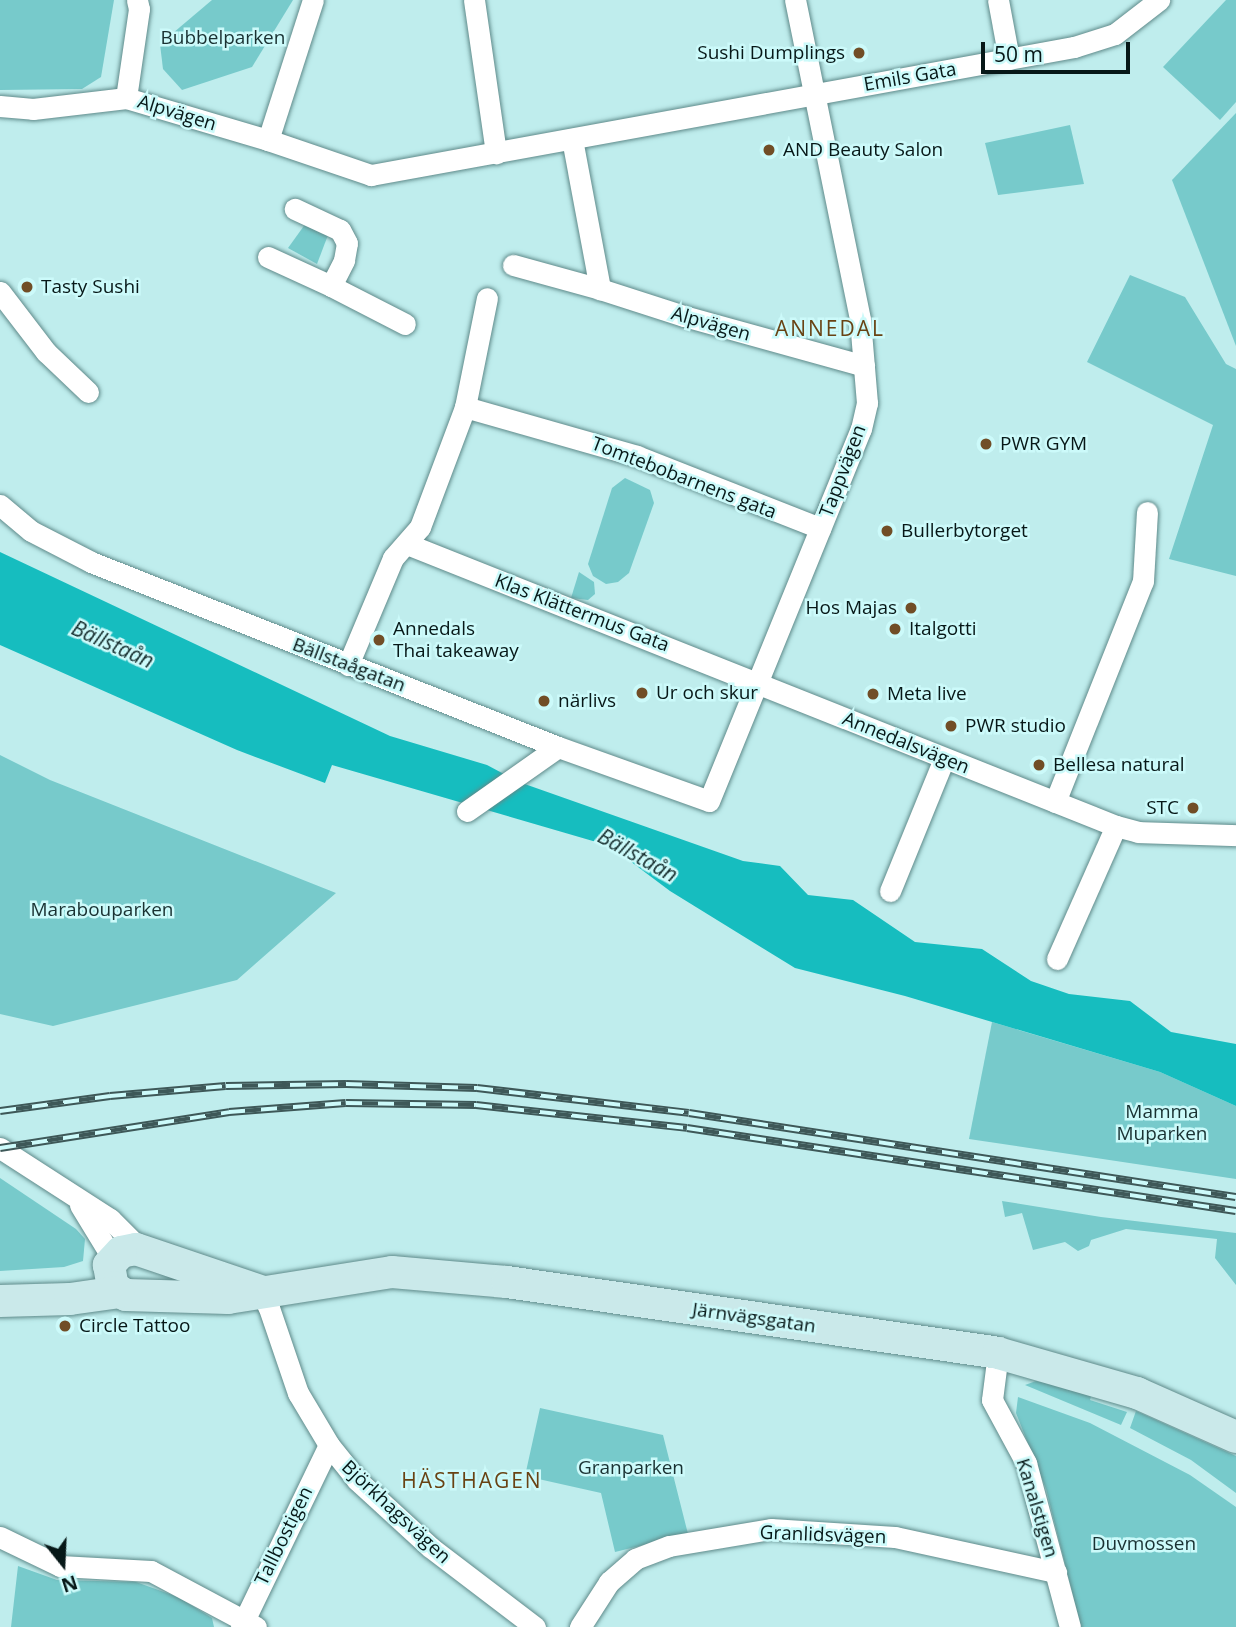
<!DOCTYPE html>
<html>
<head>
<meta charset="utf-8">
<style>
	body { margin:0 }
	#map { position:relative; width:1236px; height:1627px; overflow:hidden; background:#bfeded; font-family:"Open Sans",sans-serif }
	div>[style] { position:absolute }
	.green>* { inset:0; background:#77cacb }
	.water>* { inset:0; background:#16bdbf }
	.roads { filter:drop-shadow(0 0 2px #5f8a8a) drop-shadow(0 0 2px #5f8a8a) }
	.street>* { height:21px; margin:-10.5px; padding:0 10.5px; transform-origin:10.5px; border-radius:10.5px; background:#fff }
	.secondary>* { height:32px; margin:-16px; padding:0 16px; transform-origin:16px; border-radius:16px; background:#cae9ea }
	.rail>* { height:8px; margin-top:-4px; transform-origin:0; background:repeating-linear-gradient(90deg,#ccfafa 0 16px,#3e5858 0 32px); box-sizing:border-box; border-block:2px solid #3e5858 }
	.dots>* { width:19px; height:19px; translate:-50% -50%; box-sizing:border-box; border:4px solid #ccfafa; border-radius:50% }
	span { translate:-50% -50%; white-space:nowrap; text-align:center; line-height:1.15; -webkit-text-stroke:5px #ccfafa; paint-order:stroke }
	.park-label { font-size:19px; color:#193132 }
	.poi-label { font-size:19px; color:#071818 }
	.right { translate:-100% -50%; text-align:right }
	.left { translate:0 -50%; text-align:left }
	.street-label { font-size:19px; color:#071818 }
	.neighbourhood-label { font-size:21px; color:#694314; letter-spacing:2px }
	.water-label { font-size:21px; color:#162e2e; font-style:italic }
	.north { position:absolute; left:28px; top:1529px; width:70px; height:70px; -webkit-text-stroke:5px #ccfafa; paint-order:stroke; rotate:162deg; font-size:19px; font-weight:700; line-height:28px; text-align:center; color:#071818 }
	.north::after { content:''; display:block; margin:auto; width:24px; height:32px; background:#071818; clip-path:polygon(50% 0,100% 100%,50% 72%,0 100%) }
	.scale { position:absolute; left:981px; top:42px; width:149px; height:32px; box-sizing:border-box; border:4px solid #071818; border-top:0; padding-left:9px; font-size:21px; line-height:24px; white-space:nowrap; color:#071818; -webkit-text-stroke:5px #ccfafa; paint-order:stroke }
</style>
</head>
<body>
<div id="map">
	<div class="green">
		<i style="clip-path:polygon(0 0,114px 0,101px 77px,82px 89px,0 90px)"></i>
		<i style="clip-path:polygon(212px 0,293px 0,252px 67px,182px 90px,163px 69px,160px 44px)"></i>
		<i style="clip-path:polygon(1226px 0,1236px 0,1236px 102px,1220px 120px,1163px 67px)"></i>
		<i style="clip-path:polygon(1236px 113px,1236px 346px,1172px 180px)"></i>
		<i style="clip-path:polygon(1070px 125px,1084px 184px,998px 195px,985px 143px)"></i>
		<i style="clip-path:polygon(306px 223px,328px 235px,317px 264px,288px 248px)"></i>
		<i style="clip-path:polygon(1130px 275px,1185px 297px,1226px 364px,1236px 369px,1236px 576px,1169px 559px,1213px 425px,1087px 362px)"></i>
		<i style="clip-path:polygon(625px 478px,650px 490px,654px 503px,629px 573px,618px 582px,606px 584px,593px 576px,588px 564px,612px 488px)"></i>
		<i style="clip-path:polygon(579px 572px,594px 582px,595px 594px,588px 600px,571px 598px)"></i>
		<i style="clip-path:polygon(0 755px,50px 780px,336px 893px,237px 980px,53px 1026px,0 1014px)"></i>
		<i style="clip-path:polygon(992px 1022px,1160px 1072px,1236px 1106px,1236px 1179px,969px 1139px)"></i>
		<i style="clip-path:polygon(0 1178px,76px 1229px,85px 1239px,83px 1261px,64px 1267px,0 1271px)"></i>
		<i style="clip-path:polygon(1002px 1201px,1101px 1217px,1236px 1233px,1236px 1285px,1215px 1258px,1217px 1239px,1126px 1229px,1091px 1240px,1089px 1246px,1078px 1251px,1065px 1242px,1033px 1250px,1022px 1213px,1005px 1217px)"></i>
		<i style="clip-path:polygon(1036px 1381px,1092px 1393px,1090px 1400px,1127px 1412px,1121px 1425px,1025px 1385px)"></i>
		<i style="clip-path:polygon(1018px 1397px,1090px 1423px,1190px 1475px,1236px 1507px,1236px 1627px,1081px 1627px,1046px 1489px,1016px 1413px)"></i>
		<i style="clip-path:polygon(540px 1408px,663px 1435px,688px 1534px,615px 1552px,601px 1493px,525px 1476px)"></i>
		<i style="clip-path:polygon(1136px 1411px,1236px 1456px,1236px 1493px,1191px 1460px,1130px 1428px)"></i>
		<i style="clip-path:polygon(18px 1566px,57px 1580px,136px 1582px,178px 1597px,212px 1618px,214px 1627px,11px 1627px)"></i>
	</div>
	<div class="water">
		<i style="clip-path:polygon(0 552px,390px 736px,487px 765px,519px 782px,743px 861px,780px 866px,808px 895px,853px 900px,915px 942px,982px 949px,1031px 981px,1069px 994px,1130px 1001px,1171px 1032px,1236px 1044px,1236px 1106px,1160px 1072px,905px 996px,795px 968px,670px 891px,610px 846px,332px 765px,325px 783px,237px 750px,0 645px)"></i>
	</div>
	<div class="roads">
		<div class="street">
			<i style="left:474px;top:0;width:155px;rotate:81.8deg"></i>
			<i style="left:998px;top:0;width:60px;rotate:79.4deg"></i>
			<i style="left:126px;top:98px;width:90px;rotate:-81.7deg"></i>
			<i style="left:139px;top:9px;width:9px;rotate:-103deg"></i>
			<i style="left:0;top:106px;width:33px;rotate:5deg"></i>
			<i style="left:33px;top:109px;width:94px;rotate:-6.7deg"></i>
			<i style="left:126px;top:98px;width:148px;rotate:16.5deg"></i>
			<i style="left:268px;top:140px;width:109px;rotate:18.8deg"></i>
			<i style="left:371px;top:175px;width:715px;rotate:-10.32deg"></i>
			<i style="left:1074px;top:47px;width:43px;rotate:-17.6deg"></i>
			<i style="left:1115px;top:34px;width:56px;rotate:-37.7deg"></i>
			<i style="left:572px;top:139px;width:153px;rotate:79.4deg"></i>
			<i style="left:600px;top:289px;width:88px;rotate:17.8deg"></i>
			<i style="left:684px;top:316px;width:187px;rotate:15.5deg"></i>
			<i style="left:268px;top:140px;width:147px;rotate:-72.2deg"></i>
			<i style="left:268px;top:257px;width:69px;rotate:24.7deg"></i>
			<i style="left:331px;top:286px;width:29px;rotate:-63deg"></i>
			<i style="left:344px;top:260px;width:17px;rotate:-80deg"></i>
			<i style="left:347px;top:243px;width:15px;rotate:-118deg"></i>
			<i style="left:340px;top:230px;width:50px;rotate:-155deg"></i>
			<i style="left:513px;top:265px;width:90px;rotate:15.4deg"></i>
			<i style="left:331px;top:286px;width:83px;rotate:27.2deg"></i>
			<i style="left:0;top:292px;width:76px;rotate:52.5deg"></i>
			<i style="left:46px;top:352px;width:58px;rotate:43.6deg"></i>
			<i style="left:465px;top:407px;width:111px;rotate:-78.6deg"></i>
			<i style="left:0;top:505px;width:40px;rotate:40deg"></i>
			<i style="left:31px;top:531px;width:68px;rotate:27.3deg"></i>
			<i style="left:91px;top:562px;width:502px;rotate:21.61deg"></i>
			<i style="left:558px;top:747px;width:160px;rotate:19.7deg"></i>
			<i style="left:709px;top:801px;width:402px;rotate:-67.8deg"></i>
			<i style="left:861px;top:429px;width:27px;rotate:-77deg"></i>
			<i style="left:867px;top:403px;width:84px;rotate:-94.8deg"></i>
			<i style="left:860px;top:319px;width:326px;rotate:-101.5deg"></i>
			<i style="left:407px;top:544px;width:763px;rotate:21.69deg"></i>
			<i style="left:1116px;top:826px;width:23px;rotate:15deg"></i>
			<i style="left:1138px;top:832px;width:98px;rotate:1.8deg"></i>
			<i style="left:348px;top:665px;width:116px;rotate:-67.2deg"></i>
			<i style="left:393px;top:558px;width:41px;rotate:-48.9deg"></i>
			<i style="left:420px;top:527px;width:128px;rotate:-69.4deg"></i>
			<i style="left:465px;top:407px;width:179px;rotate:15.9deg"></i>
			<i style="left:637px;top:456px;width:197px;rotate:21.5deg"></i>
			<i style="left:1055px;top:802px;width:238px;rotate:-68.3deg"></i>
			<i style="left:1143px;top:581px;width:69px;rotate:-86.7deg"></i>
			<i style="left:467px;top:811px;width:111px;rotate:-35.1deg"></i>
			<i style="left:890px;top:891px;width:143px;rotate:-67.8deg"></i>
			<i style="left:1057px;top:959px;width:145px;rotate:-66.1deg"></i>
			<i style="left:0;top:1148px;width:131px;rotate:32.8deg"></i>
			<i style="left:110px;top:1219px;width:47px;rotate:45deg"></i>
			<i style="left:80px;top:1205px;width:63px;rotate:58.6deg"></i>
			<i style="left:260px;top:1291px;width:19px;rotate:62deg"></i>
			<i style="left:269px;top:1308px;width:90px;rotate:71.2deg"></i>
			<i style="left:298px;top:1393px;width:61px;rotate:59.2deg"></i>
			<i style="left:329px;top:1445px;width:45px;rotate:51.3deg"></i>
			<i style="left:357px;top:1480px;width:99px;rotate:42.5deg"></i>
			<i style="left:430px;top:1547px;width:132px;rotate:37.3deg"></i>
			<i style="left:998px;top:1353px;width:47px;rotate:97.3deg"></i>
			<i style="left:992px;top:1400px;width:72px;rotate:61.6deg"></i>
			<i style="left:1026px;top:1463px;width:170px;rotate:75deg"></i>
			<i style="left:0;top:1537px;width:67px;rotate:25.8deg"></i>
			<i style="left:60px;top:1566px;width:91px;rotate:3.1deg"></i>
			<i style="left:151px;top:1571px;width:119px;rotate:28.1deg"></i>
			<i style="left:241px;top:1627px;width:202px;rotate:-64.2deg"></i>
			<i style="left:580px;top:1627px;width:54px;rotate:-57.2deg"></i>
			<i style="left:609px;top:1582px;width:35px;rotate:-41deg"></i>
			<i style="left:635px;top:1559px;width:36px;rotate:-21deg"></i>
			<i style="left:669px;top:1546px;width:103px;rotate:-9.5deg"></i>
			<i style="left:771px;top:1529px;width:124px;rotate:3.7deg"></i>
			<i style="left:895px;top:1537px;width:165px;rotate:12.3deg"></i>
		</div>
		<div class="secondary">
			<i style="left:260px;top:1291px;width:131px;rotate:-161.3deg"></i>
			<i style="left:136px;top:1249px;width:15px;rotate:169deg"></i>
			<i style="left:121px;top:1252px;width:18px;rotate:133deg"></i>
			<i style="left:109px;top:1265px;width:22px;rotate:80deg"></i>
			<i style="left:113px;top:1287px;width:15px;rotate:32deg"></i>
			<i style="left:126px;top:1295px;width:102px;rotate:1.7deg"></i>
			<i style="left:228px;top:1298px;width:166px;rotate:-9deg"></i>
			<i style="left:392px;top:1272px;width:115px;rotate:5deg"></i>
			<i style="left:507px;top:1282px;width:496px;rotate:8.2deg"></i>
			<i style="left:998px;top:1353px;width:145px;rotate:16.1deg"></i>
			<i style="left:1137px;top:1393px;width:108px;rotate:24deg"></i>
			<i style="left:0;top:1301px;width:70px;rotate:-1.6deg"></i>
			<i style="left:70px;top:1299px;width:49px;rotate:-8.1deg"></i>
		</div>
	</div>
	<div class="rail">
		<i style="left:0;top:1111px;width:111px;rotate:-7.8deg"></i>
		<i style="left:110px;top:1096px;width:116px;rotate:-4.9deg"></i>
		<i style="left:226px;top:1086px;width:120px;rotate:-1deg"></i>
		<i style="left:346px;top:1084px;width:131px;rotate:1.7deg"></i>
		<i style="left:477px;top:1088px;width:213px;rotate:6.7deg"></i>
		<i style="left:689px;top:1113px;width:553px;rotate:8.73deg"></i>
		<i style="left:0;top:1148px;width:232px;rotate:-8.9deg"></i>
		<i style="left:229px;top:1112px;width:117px;rotate:-4.4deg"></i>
		<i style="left:346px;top:1103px;width:130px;rotate:0.9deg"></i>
		<i style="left:476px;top:1105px;width:212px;rotate:6.2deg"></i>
		<i style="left:687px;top:1128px;width:555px;rotate:8.6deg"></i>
	</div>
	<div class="dots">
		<i style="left:859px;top:53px;background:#714e27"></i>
		<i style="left:769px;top:150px;background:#714e27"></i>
		<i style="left:27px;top:287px;background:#714e27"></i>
		<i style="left:986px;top:444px;background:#714e27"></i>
		<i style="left:887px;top:531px;background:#714e27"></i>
		<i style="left:911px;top:608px;background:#714e27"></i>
		<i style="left:895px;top:629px;background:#714e27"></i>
		<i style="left:379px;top:640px;background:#714e27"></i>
		<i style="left:642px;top:693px;background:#714e27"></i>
		<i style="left:873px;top:694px;background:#714e27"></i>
		<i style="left:544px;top:701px;background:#714e27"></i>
		<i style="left:951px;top:726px;background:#714e27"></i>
		<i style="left:1039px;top:765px;background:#714e27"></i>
		<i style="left:1193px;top:808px;background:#714e27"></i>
		<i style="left:65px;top:1326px;background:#714e27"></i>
	</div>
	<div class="park-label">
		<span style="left:223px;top:38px">Bubbelparken</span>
		<span style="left:102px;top:910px">Marabouparken</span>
		<span style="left:1162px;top:1123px">Mamma<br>Muparken</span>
		<span style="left:631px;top:1468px">Granparken</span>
		<span style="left:1144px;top:1544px">Duvmossen</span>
	</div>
	<div class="poi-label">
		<span class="right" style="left:845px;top:53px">Sushi Dumplings</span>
		<span class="left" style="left:783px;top:150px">AND Beauty Salon</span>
		<span class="left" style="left:41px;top:287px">Tasty Sushi</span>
		<span class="left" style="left:1000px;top:444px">PWR GYM</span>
		<span class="left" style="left:901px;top:531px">Bullerbytorget</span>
		<span class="right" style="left:897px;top:608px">Hos Majas</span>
		<span class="left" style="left:393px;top:640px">Annedals<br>Thai takeaway</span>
		<span class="left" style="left:909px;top:629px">Italgotti</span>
		<span class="left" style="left:656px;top:693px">Ur och skur</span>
		<span class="left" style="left:887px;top:694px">Meta live</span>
		<span class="left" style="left:558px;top:701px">närlivs</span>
		<span class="left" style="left:965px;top:726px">PWR studio</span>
		<span class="left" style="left:1053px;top:765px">Bellesa natural</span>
		<span class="right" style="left:1179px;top:808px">STC</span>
		<span class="left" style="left:79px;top:1326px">Circle Tattoo</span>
	</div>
	<div class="street-label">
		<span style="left:910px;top:77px;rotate:-10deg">Emils Gata</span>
		<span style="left:177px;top:113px;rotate:17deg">Alpvägen</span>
		<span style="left:711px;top:324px;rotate:16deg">Alpvägen</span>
		<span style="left:843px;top:471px;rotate:-69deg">Tappvägen</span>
		<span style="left:684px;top:478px;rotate:21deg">Tomtebobarnens gata</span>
		<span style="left:582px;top:613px;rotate:21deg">Klas Klättermus Gata</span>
		<span style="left:349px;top:665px;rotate:21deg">Bällstaågatan</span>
		<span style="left:906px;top:743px;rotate:22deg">Annedalsvägen</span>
		<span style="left:754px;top:1318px;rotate:8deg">Järnvägsgatan</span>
		<span style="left:1037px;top:1508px;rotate:73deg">Kanalstigen</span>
		<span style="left:396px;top:1512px;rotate:43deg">Björkhagsvägen</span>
		<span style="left:823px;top:1535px;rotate:2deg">Granlidsvägen</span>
		<span style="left:284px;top:1536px;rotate:-64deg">Tallbostigen</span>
	</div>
	<div class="neighbourhood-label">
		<span style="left:830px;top:328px">ANNEDAL</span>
		<span style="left:472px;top:1480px">HÄSTHAGEN</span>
	</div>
	<div class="water-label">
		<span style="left:113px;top:644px;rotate:24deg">Bällstaån</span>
		<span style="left:638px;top:855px;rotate:29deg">Bällstaån</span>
	</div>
	<div class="north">N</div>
	<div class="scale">50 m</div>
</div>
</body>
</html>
